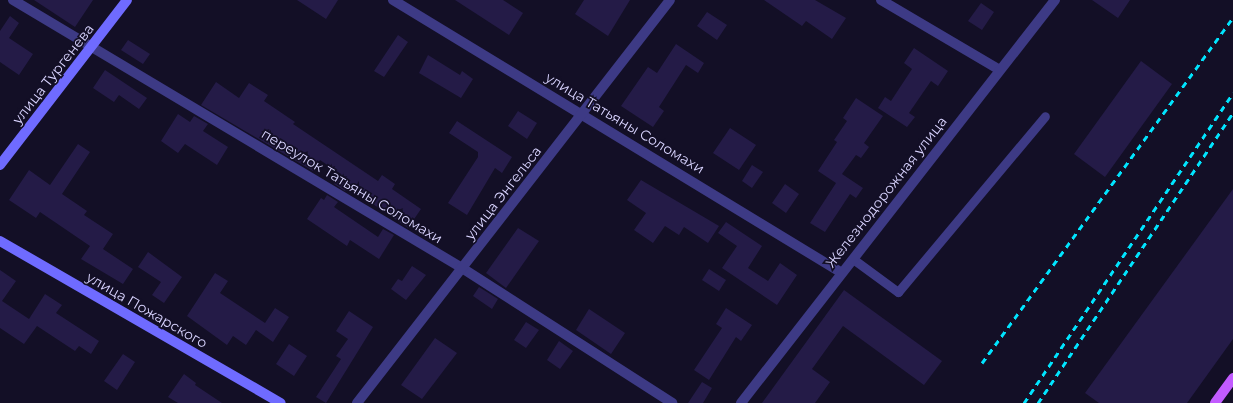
<!DOCTYPE html>
<html>
<head>
<meta charset="utf-8">
<style>
	body { margin:0 }
	#map { position:relative; width:1233px; height:403px; overflow:hidden; background:#130f26; font-family:Montserrat,sans-serif }
	div>[style] { position:absolute }
	.building>* { inset:0; background:#241b47 }
	.lane>* { height:9px; margin:-4.5px; padding:0 4.5px; transform-origin:4.5px; border-radius:4.5px; background:#3d3a85 }
	.street>* { height:10px; margin:-5px; padding:0 5px; transform-origin:5px; border-radius:5px; background:#3d3a85 }
	.secondary>* { height:10px; margin:-5px; padding:0 5px; transform-origin:5px; border-radius:5px; background:#6f6bff }
	.primary>* { height:10px; margin:-5px; padding:0 5px; transform-origin:5px; border-radius:5px; background:#c25bff }
	.rail>* { height:3px; margin-top:-1.5px; transform-origin:0; background:repeating-linear-gradient(90deg,#00e5ff 0 6px,transparent 0 11px) }
	span { translate:-50% -50%; white-space:nowrap; text-align:center; line-height:1.15; -webkit-text-stroke:3.5px #130f26; paint-order:stroke }
	.street-label { font-size:14px; color:#d9d4ff }
</style>
</head>
<body>
<div id="map">
	<div class="building">
		<i style="clip-path:polygon(34px 0,93px 0,75px 27px)"></i>
		<i style="clip-path:polygon(297px 0,338px 0,326px 19px)"></i>
		<i style="clip-path:polygon(455px 0,503px 0,523px 13px,509px 35px)"></i>
		<i style="clip-path:polygon(584px 0,630px 0,608px 36px,575px 14px)"></i>
		<i style="clip-path:polygon(764px 0,815px 0,846px 18px,832px 39px,806px 21px,802px 26px)"></i>
		<i style="clip-path:polygon(1092px 0,1130px 0,1118px 18px)"></i>
		<i style="clip-path:polygon(981px 3px,994px 12px,982px 30px,968px 21px)"></i>
		<i style="clip-path:polygon(707px 12px,727px 25px,717px 40px,697px 26px)"></i>
		<i style="clip-path:polygon(10px 16px,19px 23px,9px 38px,33px 54px,19px 75px,0 62px,0 31px)"></i>
		<i style="clip-path:polygon(398px 35px,408px 42px,384px 77px,374px 71px)"></i>
		<i style="clip-path:polygon(128px 40px,150px 54px,143px 64px,121px 50px)"></i>
		<i style="clip-path:polygon(676px 44px,704px 63px,698px 73px,686px 65px,659px 107px,664px 111px,653px 127px,621px 106px,648px 67px,657px 73px)"></i>
		<i style="clip-path:polygon(914px 48px,948px 71px,938px 86px,931px 81px,909px 113px,915px 117px,907px 127px,878px 108px,885px 97px,891px 101px,912px 69px,904px 63px)"></i>
		<i style="clip-path:polygon(428px 55px,460px 75px,462px 71px,473px 79px,461px 98px,419px 73px)"></i>
		<i style="clip-path:polygon(1141px 61px,1172px 84px,1105px 177px,1074px 154px)"></i>
		<i style="clip-path:polygon(105px 70px,147px 98px,139px 109px,119px 95px,114px 102px,93px 88px)"></i>
		<i style="clip-path:polygon(216px 82px,239px 98px,249px 83px,268px 95px,264px 101px,295px 122px,293px 124px,378px 181px,382px 175px,395px 184px,392px 189px,421px 209px,408px 228px,348px 187px,345px 191px,334px 184px,341px 174px,320px 160px,313px 171px,201px 105px)"></i>
		<i style="clip-path:polygon(856px 98px,883px 116px,864px 143px,869px 147px,861px 158px,856px 155px,842px 174px,863px 188px,856px 198px,850px 194px,825px 232px,810px 223px,836px 183px,818px 171px,837px 142px,834px 140px,847px 121px,843px 118px)"></i>
		<i style="clip-path:polygon(518px 111px,537px 123px,527px 139px,508px 126px)"></i>
		<i style="clip-path:polygon(178px 114px,190px 122px,194px 116px,208px 124px,203px 131px,228px 147px,217px 165px,185px 144px,178px 153px,161px 141px)"></i>
		<i style="clip-path:polygon(457px 121px,512px 157px,502px 173px,495px 168px,467px 215px,448px 203px,478px 157px,478px 152px,449px 133px)"></i>
		<i style="clip-path:polygon(730px 128px,756px 145px,739px 170px,713px 153px)"></i>
		<i style="clip-path:polygon(78px 144px,90px 152px,62px 194px,87px 211px,84px 215px,113px 234px,103px 249px,133px 269px,123px 284px,81px 259px,90px 246px,40px 212px,36px 218px,9px 200px,29px 170px,50px 185px)"></i>
		<i style="clip-path:polygon(752px 165px,763px 172px,752px 188px,742px 181px)"></i>
		<i style="clip-path:polygon(641px 180px,719px 226px,708px 243px,684px 227px,679px 235px,665px 226px,653px 243px,634px 230px,646px 213px,627px 200px)"></i>
		<i style="clip-path:polygon(785px 184px,799px 194px,786px 213px,772px 203px)"></i>
		<i style="clip-path:polygon(1233px 189px,1233px 339px,1187px 403px,1099px 403px,1085px 393px)"></i>
		<i style="clip-path:polygon(327px 195px,338px 202px,334px 207px,378px 237px,383px 229px,394px 235px,379px 259px,350px 240px,347px 246px,307px 219px,321px 198px,324px 200px)"></i>
		<i style="clip-path:polygon(726px 222px,762px 246px,748px 268px,768px 281px,780px 263px,797px 275px,777px 305px,722px 268px,737px 246px,718px 233px)"></i>
		<i style="clip-path:polygon(518px 228px,539px 241px,506px 288px,486px 273px)"></i>
		<i style="clip-path:polygon(148px 252px,182px 277px,164px 303px,152px 295px,161px 282px,138px 267px)"></i>
		<i style="clip-path:polygon(412px 266px,426px 275px,406px 300px,391px 289px,398px 279px,402px 281px)"></i>
		<i style="clip-path:polygon(709px 269px,726px 280px,719px 291px,702px 280px)"></i>
		<i style="clip-path:polygon(0 270px,16px 281px,2px 301px,29px 319px,45px 294px,62px 305px,56px 313px,99px 341px,91px 354px,79px 346px,75px 351px,37px 326px,24px 344px,0 328px)"></i>
		<i style="clip-path:polygon(215px 273px,228px 281px,220px 293px,265px 323px,275px 308px,289px 317px,273px 342px,256px 330px,246px 345px,233px 336px,227px 345px,187px 316px)"></i>
		<i style="clip-path:polygon(479px 287px,498px 299px,492px 309px,473px 296px)"></i>
		<i style="clip-path:polygon(844px 290px,942px 361px,924px 385px,843px 326px,812px 369px,830px 382px,815px 403px,762px 403px)"></i>
		<i style="clip-path:polygon(726px 308px,752px 325px,741px 341px,736px 337px,709px 380px,694px 370px,722px 328px,716px 324px)"></i>
		<i style="clip-path:polygon(589px 309px,625px 333px,611px 354px,576px 330px)"></i>
		<i style="clip-path:polygon(349px 311px,373px 327px,326px 403px,316px 397px,341px 359px,336px 356px,348px 339px,336px 331px)"></i>
		<i style="clip-path:polygon(526px 322px,539px 330px,526px 348px,514px 340px)"></i>
		<i style="clip-path:polygon(435px 338px,457px 353px,422px 399px,401px 385px)"></i>
		<i style="clip-path:polygon(559px 341px,573px 351px,560px 369px,547px 360px)"></i>
		<i style="clip-path:polygon(289px 344px,307px 356px,294px 376px,276px 364px)"></i>
		<i style="clip-path:polygon(123px 354px,135px 362px,117px 390px,104px 381px)"></i>
		<i style="clip-path:polygon(184px 374px,196px 383px,195px 385px,222px 403px,178px 403px,168px 397px)"></i>
		<i style="clip-path:polygon(702px 382px,712px 388px,703px 403px,688px 403px)"></i>
	</div>
	<div class="lane">
		<i style="left:853px;top:259px;width:56px;rotate:36.3deg"></i>
		<i style="left:898px;top:292px;width:229px;rotate:-50.1deg"></i>
	</div>
	<div class="street">
		<i style="left:13px;top:0;width:523px;rotate:30.83deg"></i>
		<i style="left:462px;top:268px;width:250px;rotate:32.7deg"></i>
		<i style="left:393px;top:0;width:525px;rotate:31.3deg"></i>
		<i style="left:881px;top:0;width:136px;rotate:30.5deg"></i>
		<i style="left:357px;top:403px;width:510px;rotate:-52.16deg"></i>
		<i style="left:741px;top:403px;width:511px;rotate:-52.08deg"></i>
	</div>
	<div class="secondary">
		<i style="left:0;top:165px;width:208px;rotate:-52.4deg"></i>
		<i style="left:0;top:241px;width:324px;rotate:30deg"></i>
	</div>
	<div class="primary">
		<i style="left:1215px;top:403px;width:31px;rotate:-54deg"></i>
	</div>
	<div class="rail">
		<i style="left:982px;top:363px;width:427px;rotate:-54deg"></i>
		<i style="left:1024px;top:403px;width:374px;rotate:-56deg"></i>
		<i style="left:1038px;top:403px;width:349px;rotate:-56.1deg"></i>
	</div>
	<div class="street-label">
		<span style="left:53px;top:74px;rotate:-52deg">улица Тургенева</span>
		<span style="left:625px;top:123px;rotate:31deg">улица Татьяны Соломахи</span>
		<span style="left:352px;top:186px;rotate:31deg">переулок Татьяны Соломахи</span>
		<span style="left:886px;top:192px;rotate:-52deg">Железнодорожная улица</span>
		<span style="left:503px;top:193px;rotate:-52deg">улица Энгельса</span>
		<span style="left:147px;top:310px;rotate:30deg">улица Пожарского</span>
	</div>
</div>
</body>
</html>
